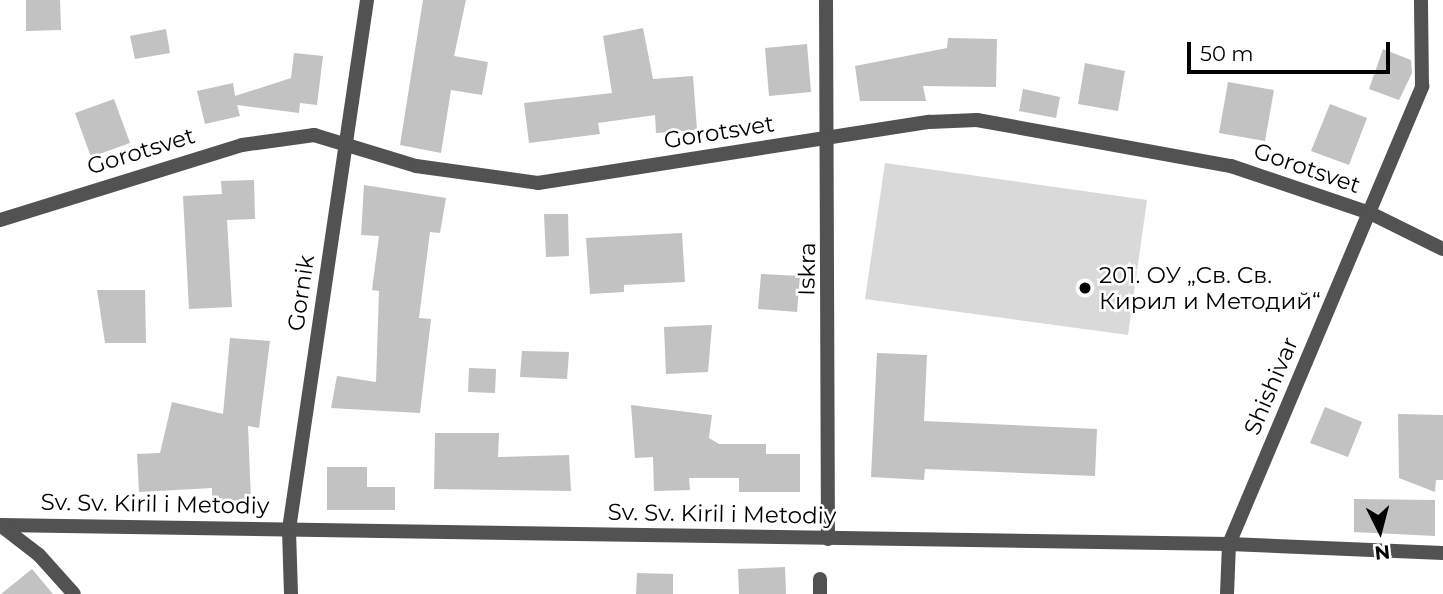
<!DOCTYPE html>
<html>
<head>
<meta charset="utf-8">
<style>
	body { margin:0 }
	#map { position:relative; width:1443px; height:594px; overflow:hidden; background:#fff; font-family:Montserrat,sans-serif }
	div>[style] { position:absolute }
	.green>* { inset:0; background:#d9d9d9 }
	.building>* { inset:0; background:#c2c2c2 }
	.minor>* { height:14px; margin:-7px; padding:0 7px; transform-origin:7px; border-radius:7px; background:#525252 }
	.dots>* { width:19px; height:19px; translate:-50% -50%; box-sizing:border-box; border:4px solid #fff; border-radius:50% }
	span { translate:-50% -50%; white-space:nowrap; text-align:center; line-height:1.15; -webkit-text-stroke:5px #fff; paint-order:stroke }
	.street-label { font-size:23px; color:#000 }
	.poi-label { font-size:23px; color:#000 }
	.left { translate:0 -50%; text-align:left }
	.north { position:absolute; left:1345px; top:496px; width:70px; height:70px; -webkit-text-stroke:5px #fff; paint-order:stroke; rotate:174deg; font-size:19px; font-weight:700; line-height:28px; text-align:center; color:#000 }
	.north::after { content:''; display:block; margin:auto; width:24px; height:32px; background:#000; clip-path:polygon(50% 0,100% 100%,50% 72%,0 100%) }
	.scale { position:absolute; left:1187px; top:42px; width:203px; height:32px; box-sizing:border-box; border:4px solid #000; border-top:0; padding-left:9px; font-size:21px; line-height:24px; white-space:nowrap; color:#000; -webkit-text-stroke:5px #fff; paint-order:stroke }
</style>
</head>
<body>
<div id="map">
	<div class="green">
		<i style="clip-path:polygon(885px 163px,1147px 200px,1128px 335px,865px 299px)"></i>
	</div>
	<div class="building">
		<i style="clip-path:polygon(26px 0,60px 0,61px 30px,26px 31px)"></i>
		<i style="clip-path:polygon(423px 0,466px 0,454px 56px,488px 62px,482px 95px,451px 90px,441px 153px,400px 145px)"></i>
		<i style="clip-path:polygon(643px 28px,653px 79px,693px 76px,697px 130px,656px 133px,655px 115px,598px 123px,600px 134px,529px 143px,524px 103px,612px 93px,603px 36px)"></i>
		<i style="clip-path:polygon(166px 29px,170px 53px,135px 59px,130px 36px)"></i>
		<i style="clip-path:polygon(948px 38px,997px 39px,996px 87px,923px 86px,926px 101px,860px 101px,855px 66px,947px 48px)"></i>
		<i style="clip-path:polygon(807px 44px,811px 92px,769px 96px,765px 48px)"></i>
		<i style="clip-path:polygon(1383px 49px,1411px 60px,1412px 73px,1399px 100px,1369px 89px)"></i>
		<i style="clip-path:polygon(294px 53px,323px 56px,317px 105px,300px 103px,299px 113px,237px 105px,240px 116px,205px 124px,197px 91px,233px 83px,235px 96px,291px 78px)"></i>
		<i style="clip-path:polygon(1085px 63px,1125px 71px,1118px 111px,1078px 104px)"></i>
		<i style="clip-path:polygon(1228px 82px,1274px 90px,1265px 141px,1219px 133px)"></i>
		<i style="clip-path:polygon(1023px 89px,1060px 97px,1056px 118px,1019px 111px)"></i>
		<i style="clip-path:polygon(114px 99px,130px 143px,91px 157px,75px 113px)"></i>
		<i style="clip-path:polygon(1330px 104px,1367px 118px,1349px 165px,1311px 151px)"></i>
		<i style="clip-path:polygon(254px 180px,255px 219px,227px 220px,232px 307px,189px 309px,183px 196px,222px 194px,221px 181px)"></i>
		<i style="clip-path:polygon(364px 185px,446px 198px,440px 233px,430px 232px,419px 318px,431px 319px,420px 413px,331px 408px,337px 376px,376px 382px,379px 291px,372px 290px,379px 236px,361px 235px)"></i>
		<i style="clip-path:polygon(544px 214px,568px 214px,569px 256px,546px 257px)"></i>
		<i style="clip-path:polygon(682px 233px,685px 282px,624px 285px,624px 292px,590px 294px,586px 238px)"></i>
		<i style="clip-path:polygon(761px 274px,800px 276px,797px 312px,758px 309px)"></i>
		<i style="clip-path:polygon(97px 290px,145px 290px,146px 343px,105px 343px)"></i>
		<i style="clip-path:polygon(712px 325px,708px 372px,666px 374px,664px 327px)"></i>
		<i style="clip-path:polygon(230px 338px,270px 341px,259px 428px,248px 426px,251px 500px,212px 501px,212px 488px,139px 492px,137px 454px,160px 453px,172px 402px,223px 414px)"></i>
		<i style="clip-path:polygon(522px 351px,569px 352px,567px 379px,520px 377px)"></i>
		<i style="clip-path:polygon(877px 353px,927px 355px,924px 421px,1097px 429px,1095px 476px,925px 469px,924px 480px,871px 477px)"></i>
		<i style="clip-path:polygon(469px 368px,496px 369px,495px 393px,468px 392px)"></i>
		<i style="clip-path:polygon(631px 405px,712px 415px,709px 438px,719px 444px,766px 444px,766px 454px,800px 454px,800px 492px,739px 492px,739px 478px,689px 478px,690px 490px,654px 491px,653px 457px,635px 458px)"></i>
		<i style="clip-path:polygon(1325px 407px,1362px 422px,1348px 457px,1310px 443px)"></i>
		<i style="clip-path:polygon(1398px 414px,1443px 415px,1443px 480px,1436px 480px,1435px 492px,1399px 478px)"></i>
		<i style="clip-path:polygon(435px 433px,499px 433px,498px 457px,569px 455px,571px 491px,434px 489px)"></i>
		<i style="clip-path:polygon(327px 467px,367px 467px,367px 487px,395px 487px,395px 510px,327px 510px)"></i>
		<i style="clip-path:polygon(1354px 499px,1435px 500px,1435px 536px,1354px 532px)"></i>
		<i style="clip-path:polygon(785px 567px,786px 594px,739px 594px,738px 569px)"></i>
		<i style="clip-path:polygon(32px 569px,53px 594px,1px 594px)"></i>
		<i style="clip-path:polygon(637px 573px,673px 574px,673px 594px,636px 594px)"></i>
	</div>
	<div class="minor">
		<i style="left:826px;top:0;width:539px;rotate:89.79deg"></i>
		<i style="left:0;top:220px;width:253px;rotate:-17.2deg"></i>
		<i style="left:242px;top:145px;width:73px;rotate:-7.9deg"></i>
		<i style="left:314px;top:135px;width:107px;rotate:16.9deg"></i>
		<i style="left:416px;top:166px;width:123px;rotate:7.9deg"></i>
		<i style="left:538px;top:183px;width:396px;rotate:-8.9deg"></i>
		<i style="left:929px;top:122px;width:48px;rotate:-2.4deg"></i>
		<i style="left:977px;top:120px;width:258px;rotate:10.3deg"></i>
		<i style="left:1231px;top:166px;width:147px;rotate:18.7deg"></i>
		<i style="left:1370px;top:213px;width:81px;rotate:26.3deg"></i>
		<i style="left:0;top:525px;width:1229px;rotate:0.89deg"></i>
		<i style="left:1229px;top:544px;width:214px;rotate:2.4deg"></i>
		<i style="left:0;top:525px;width:49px;rotate:37.6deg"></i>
		<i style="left:39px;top:555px;width:52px;rotate:48.1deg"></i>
		<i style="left:291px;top:594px;width:65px;rotate:-91.8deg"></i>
		<i style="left:289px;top:529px;width:535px;rotate:-81.61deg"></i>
		<i style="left:820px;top:594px;width:15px;rotate:-90deg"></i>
		<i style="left:1227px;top:594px;width:50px;rotate:-87.7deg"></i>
		<i style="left:1229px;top:544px;width:497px;rotate:-67.1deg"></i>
		<i style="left:1422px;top:86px;width:86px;rotate:-90.7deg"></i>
	</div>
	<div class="dots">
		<i style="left:1085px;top:288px;background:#000"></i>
	</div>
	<div class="street-label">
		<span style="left:719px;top:132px;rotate:-9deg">Gorotsvet</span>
		<span style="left:141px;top:151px;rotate:-17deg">Gorotsvet</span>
		<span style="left:1307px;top:168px;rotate:19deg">Gorotsvet</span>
		<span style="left:807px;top:269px;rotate:-89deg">Iskra</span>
		<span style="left:301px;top:293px;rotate:-82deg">Gornik</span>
		<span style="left:1271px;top:386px;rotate:-67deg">Shishivar</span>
		<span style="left:155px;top:504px;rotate:1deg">Sv. Sv. Kiril i Metodiy</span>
		<span style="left:722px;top:514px;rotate:1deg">Sv. Sv. Kiril i Metodiy</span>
	</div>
	<div class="poi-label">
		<span class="left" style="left:1099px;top:288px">201. ОУ „Св. Св.<br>Кирил и Методий“</span>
	</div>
	<div class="north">N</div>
	<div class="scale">50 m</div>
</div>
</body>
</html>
